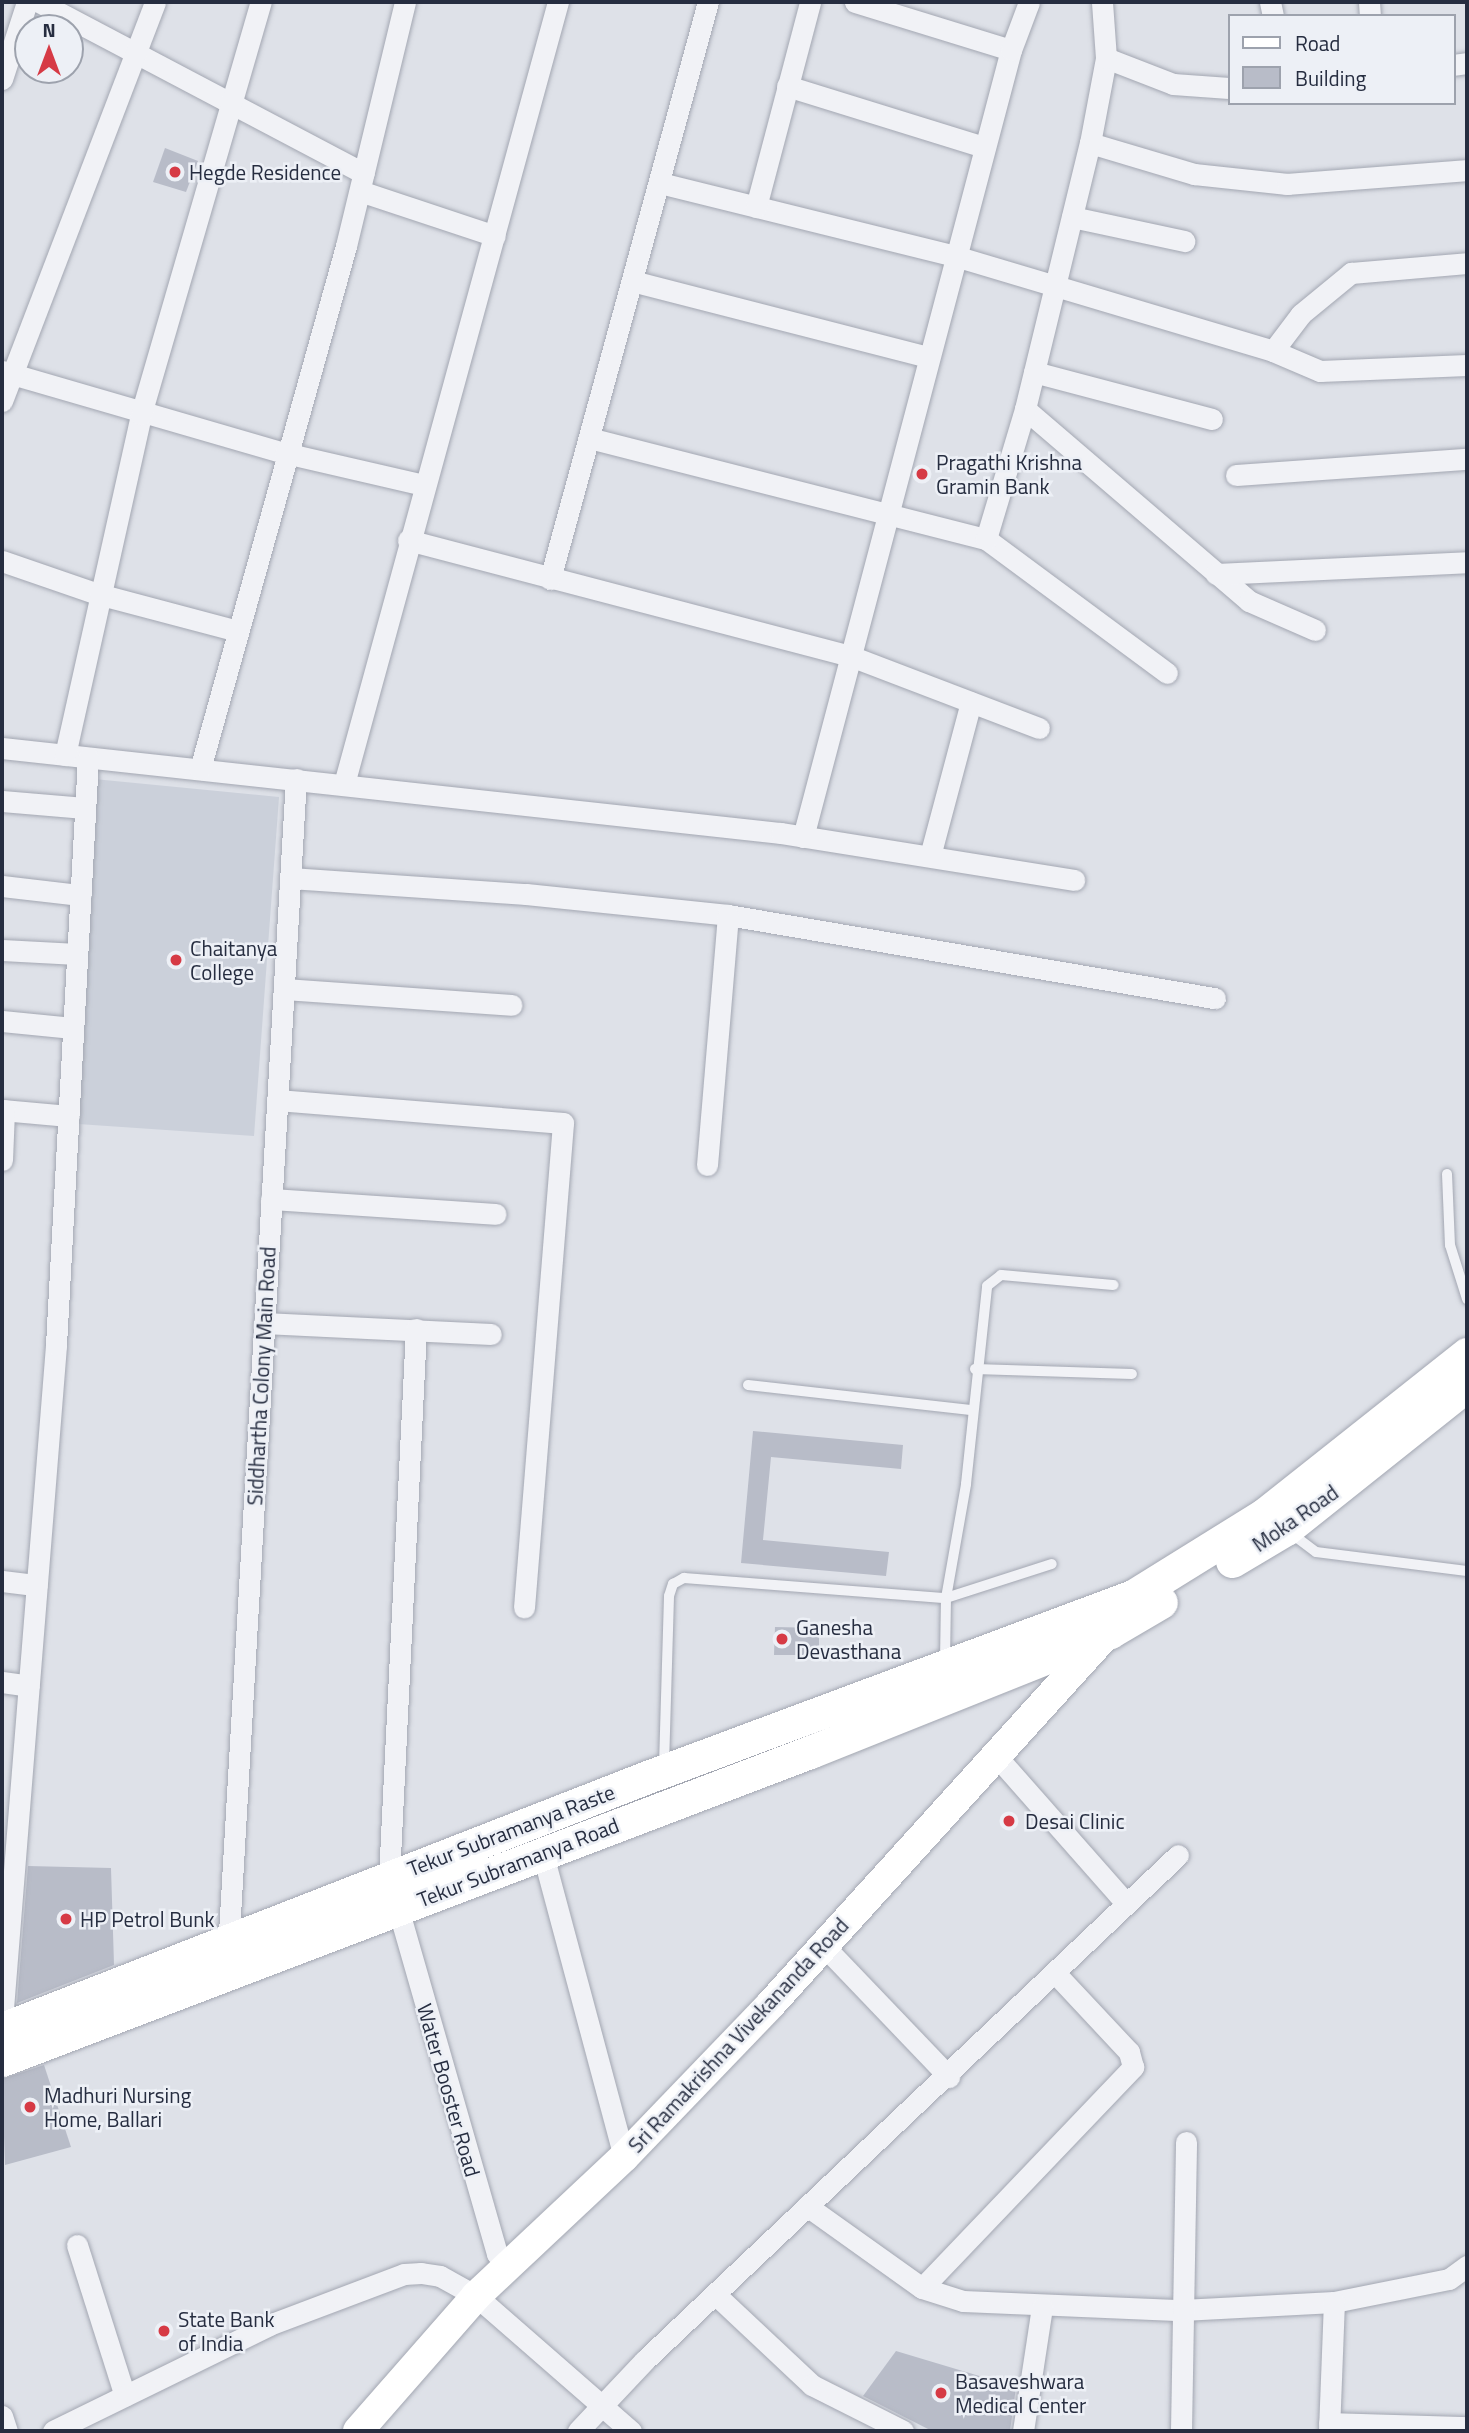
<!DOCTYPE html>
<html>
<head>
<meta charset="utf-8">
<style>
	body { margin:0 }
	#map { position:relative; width:1469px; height:2433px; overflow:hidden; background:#dee1e8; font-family:"Titillium Web",sans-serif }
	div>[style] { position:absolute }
	.built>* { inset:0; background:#cbd0da }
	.building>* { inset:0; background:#b8bcc8 }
	.roads { filter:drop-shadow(0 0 2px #a3a7b2) drop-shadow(0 0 2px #a3a7b2) }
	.lane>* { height:10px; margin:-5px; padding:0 5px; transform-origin:5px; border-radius:5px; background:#f1f2f6 }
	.street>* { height:21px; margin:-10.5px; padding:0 10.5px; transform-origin:10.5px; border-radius:10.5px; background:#f1f2f6 }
	.secondary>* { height:30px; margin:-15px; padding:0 15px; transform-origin:15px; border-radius:15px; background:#fff }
	.primary>* { height:33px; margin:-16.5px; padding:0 16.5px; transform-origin:16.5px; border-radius:16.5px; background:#fff }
	.dots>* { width:19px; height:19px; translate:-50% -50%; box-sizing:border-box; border:4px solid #edf0f6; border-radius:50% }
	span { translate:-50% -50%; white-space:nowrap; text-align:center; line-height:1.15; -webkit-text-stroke:5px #edf0f6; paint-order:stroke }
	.poi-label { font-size:21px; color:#262d40 }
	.left { translate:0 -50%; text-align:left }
	.street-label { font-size:21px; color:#262d40 }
	.frame { position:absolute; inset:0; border:4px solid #262d40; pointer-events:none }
	.legend { position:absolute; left:1228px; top:14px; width:228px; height:91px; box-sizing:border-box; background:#edf0f6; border:2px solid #9da2ad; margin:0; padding:9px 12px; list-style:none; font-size:21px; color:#262d40 }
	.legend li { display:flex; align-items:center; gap:14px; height:35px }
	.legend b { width:35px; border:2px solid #9da2ad }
	.north { position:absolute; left:14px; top:14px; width:70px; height:70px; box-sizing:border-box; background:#edf0f6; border:2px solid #9da2ad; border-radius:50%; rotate:0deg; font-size:19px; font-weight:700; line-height:28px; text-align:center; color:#262d40 }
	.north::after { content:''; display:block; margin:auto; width:24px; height:32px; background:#d63a45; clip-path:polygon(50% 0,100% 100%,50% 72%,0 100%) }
</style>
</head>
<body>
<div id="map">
	<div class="built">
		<i style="clip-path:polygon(94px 779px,279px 797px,254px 1136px,78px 1124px)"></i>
	</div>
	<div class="building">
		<i style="clip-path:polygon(165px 148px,198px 161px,186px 192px,153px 182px)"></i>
		<i style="clip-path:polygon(753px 1431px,903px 1445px,901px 1469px,771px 1457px,763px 1540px,889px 1552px,886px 1576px,741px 1563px)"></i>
		<i style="clip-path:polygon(775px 1627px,819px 1628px,819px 1655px,774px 1655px)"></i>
		<i style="clip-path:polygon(28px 1866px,111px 1868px,114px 1965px,17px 2003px)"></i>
		<i style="clip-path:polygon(44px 2065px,71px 2147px,5px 2165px,2px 2079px)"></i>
		<i style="clip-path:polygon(896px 2351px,1016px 2387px,1010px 2431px,932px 2431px,863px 2396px)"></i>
	</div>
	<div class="roads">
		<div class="lane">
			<i style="left:1447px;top:1174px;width:71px;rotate:87.6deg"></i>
			<i style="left:1450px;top:1245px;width:57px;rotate:72.5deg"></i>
			<i style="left:975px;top:1369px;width:157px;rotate:1.8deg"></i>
			<i style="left:748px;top:1385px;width:224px;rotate:6.4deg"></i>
			<i style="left:1288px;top:1531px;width:35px;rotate:37deg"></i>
			<i style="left:1316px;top:1552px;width:152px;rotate:7.2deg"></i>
			<i style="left:945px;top:1661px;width:63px;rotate:-89.1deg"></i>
			<i style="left:946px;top:1598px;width:116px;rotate:-80deg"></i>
			<i style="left:966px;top:1484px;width:199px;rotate:-83.9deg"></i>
			<i style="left:987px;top:1286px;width:18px;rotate:-38deg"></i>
			<i style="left:1001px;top:1275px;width:113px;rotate:5.1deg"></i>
			<i style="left:664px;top:1765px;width:169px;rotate:-88.3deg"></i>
			<i style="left:669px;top:1596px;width:13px;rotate:-72deg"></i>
			<i style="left:673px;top:1584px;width:13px;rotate:-29deg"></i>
			<i style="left:684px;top:1578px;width:263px;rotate:4.4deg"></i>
			<i style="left:946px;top:1598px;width:111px;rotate:-17.8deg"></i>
		</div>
		<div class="street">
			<i style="left:39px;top:2px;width:367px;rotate:27.8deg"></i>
			<i style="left:855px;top:2px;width:163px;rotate:17.1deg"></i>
			<i style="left:1270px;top:2px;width:14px;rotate:78deg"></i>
			<i style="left:1369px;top:2px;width:14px;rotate:86deg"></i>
			<i style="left:1106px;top:58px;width:72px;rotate:21.2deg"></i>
			<i style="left:1173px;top:84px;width:56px;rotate:4.1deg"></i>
			<i style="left:1453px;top:65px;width:14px;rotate:-8deg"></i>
			<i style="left:2px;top:79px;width:81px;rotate:-72deg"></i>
			<i style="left:787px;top:86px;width:206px;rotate:17.2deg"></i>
			<i style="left:1090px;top:143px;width:109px;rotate:16.6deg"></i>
			<i style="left:1194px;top:174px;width:94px;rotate:6.1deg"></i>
			<i style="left:1287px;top:184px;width:181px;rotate:-4.4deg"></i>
			<i style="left:660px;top:183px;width:304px;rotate:13.9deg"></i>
			<i style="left:955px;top:256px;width:332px;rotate:16.6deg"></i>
			<i style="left:1273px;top:351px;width:51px;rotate:23.1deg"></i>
			<i style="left:1320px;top:371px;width:147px;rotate:-2.3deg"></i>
			<i style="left:360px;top:191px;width:142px;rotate:18.4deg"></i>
			<i style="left:756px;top:207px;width:212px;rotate:-75.2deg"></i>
			<i style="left:1072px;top:217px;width:115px;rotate:12.1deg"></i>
			<i style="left:632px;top:281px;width:306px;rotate:14.4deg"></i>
			<i style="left:1273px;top:351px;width:46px;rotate:-52.9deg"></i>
			<i style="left:1301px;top:314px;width:65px;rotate:-39.4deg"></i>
			<i style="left:1351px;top:273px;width:116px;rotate:-4.9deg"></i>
			<i style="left:2px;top:371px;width:295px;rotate:16.2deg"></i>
			<i style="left:285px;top:453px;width:143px;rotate:13deg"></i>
			<i style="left:1034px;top:372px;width:184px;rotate:14.8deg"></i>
			<i style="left:2px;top:401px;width:427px;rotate:-69deg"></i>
			<i style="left:1025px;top:409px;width:295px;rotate:40.6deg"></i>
			<i style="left:1249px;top:601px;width:72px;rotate:23.7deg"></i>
			<i style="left:589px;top:438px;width:410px;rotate:14.3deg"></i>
			<i style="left:986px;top:539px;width:225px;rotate:36.5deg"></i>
			<i style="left:1236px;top:475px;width:232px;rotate:-4deg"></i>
			<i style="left:986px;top:539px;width:136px;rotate:-73.3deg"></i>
			<i style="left:1025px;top:409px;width:274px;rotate:-76.3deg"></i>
			<i style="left:1090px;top:143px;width:86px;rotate:-79.3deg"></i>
			<i style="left:1106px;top:58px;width:56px;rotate:-94.1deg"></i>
			<i style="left:408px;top:540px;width:460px;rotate:14.7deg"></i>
			<i style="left:853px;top:657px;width:199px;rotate:20.9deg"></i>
			<i style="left:2px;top:561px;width:102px;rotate:19deg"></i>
			<i style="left:98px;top:594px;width:145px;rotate:14.8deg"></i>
			<i style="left:1216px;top:574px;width:251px;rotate:-2.7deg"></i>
			<i style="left:550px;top:579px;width:598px;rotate:-74.69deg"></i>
			<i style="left:2px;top:748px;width:784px;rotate:6.23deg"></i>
			<i style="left:781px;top:833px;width:297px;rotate:9.1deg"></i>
			<i style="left:65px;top:755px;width:349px;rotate:-77.4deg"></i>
			<i style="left:141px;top:414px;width:429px;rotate:-73.8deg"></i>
			<i style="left:200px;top:769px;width:543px;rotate:-74.4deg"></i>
			<i style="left:346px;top:246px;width:251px;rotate:-76.4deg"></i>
			<i style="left:344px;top:784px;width:811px;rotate:-74.7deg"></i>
			<i style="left:2px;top:801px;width:83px;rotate:4.8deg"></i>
			<i style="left:803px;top:837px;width:814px;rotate:-75.2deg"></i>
			<i style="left:1011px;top:50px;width:51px;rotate:-69.4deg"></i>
			<i style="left:930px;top:856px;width:159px;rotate:-75.1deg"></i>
			<i style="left:290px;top:878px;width:237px;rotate:3.9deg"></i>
			<i style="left:526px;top:894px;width:203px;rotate:5.9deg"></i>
			<i style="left:728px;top:915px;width:494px;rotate:9.7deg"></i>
			<i style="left:2px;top:886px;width:79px;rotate:6.6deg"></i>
			<i style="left:2px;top:950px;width:75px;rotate:3.1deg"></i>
			<i style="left:284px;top:989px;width:228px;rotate:4deg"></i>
			<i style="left:2px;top:1021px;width:71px;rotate:5.6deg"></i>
			<i style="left:277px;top:1100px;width:287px;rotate:4.6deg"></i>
			<i style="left:563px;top:1123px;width:486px;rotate:94.6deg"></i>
			<i style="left:2px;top:1110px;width:67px;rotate:5.1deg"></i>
			<i style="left:2px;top:1160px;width:50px;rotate:-87.7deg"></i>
			<i style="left:707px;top:1165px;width:251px;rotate:-85.2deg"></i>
			<i style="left:271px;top:1199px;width:225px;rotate:3.8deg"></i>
			<i style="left:264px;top:1323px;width:227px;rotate:2.8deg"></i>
			<i style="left:416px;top:1329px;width:549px;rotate:92.82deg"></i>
			<i style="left:389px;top:1877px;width:392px;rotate:74deg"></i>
			<i style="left:497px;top:2254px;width:17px;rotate:40deg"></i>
			<i style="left:2px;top:1581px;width:35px;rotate:7deg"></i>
			<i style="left:2px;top:1682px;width:27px;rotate:8deg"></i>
			<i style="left:998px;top:1758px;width:193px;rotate:48.6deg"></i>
			<i style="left:542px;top:1851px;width:317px;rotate:75deg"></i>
			<i style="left:822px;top:1944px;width:184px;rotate:46.3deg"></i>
			<i style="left:228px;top:1950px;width:1173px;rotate:-86.68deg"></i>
			<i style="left:2px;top:2021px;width:678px;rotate:-85.43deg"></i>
			<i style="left:56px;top:1345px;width:588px;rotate:-86.88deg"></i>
			<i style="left:807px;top:2206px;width:141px;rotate:35.5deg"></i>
			<i style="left:922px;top:2288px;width:43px;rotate:17.6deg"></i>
			<i style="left:963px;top:2301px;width:219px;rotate:2.4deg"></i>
			<i style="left:1182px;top:2310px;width:152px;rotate:-3deg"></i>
			<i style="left:1334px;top:2302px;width:117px;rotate:-11.3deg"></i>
			<i style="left:1449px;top:2279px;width:22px;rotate:-36deg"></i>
			<i style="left:77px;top:2245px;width:158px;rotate:72.4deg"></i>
			<i style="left:922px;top:2288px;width:306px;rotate:-46.3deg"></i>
			<i style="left:1133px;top:2067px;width:16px;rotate:-105deg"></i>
			<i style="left:1129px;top:2052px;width:108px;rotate:-133.1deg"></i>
			<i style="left:715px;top:2294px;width:133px;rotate:43.2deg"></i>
			<i style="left:812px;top:2385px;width:102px;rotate:26.8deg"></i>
			<i style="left:2px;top:2416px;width:16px;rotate:72deg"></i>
			<i style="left:1329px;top:2423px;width:138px;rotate:1.7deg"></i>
			<i style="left:53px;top:2431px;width:241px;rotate:-26.1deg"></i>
			<i style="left:269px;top:2325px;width:144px;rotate:-20.7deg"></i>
			<i style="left:404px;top:2274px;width:17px;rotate:-3deg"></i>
			<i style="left:421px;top:2273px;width:19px;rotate:9deg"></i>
			<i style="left:440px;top:2276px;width:41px;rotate:29.1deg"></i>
			<i style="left:476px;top:2296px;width:206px;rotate:41.1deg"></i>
			<i style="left:578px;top:2431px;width:98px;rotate:-46.7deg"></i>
			<i style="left:645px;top:2360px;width:734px;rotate:-43.45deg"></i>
			<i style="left:1023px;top:2431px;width:125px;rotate:-81.3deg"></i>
			<i style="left:1181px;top:2431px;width:289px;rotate:-89deg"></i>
			<i style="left:1329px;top:2431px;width:129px;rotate:-87.8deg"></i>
		</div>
		<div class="secondary">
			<i style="left:358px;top:2431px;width:179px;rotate:-48.8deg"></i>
			<i style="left:476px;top:2296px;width:203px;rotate:-43.2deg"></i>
			<i style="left:624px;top:2157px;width:212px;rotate:-46.1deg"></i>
			<i style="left:771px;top:2004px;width:508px;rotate:-47.79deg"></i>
		</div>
		<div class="primary">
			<i style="left:1232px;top:1561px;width:63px;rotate:-30.7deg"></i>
			<i style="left:1286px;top:1529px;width:231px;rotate:-38.5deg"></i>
			<i style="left:2px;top:2029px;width:696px;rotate:-21.33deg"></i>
			<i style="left:650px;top:1776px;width:515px;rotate:-20.44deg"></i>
			<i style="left:1133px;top:1596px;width:155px;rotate:-31.8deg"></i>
			<i style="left:1265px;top:1514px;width:258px;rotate:-38.4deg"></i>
			<i style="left:2px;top:2060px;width:865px;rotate:-20.87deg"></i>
			<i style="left:810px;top:1752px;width:323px;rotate:-21.8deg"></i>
			<i style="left:1110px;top:1632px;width:59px;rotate:-30.5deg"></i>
		</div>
	</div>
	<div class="dots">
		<i style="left:175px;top:172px;background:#d63a45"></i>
		<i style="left:922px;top:474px;background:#d63a45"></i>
		<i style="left:176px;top:960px;background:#d63a45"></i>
		<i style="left:782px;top:1639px;background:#d63a45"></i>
		<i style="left:1009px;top:1821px;background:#d63a45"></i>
		<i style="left:66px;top:1919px;background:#d63a45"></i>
		<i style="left:30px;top:2107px;background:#d63a45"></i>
		<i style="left:164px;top:2331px;background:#d63a45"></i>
		<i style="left:941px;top:2393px;background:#d63a45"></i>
	</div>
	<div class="poi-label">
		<span class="left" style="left:189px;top:172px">Hegde Residence</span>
		<span class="left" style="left:936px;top:474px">Pragathi Krishna<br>Gramin Bank</span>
		<span class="left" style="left:190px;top:960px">Chaitanya<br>College</span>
		<span class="left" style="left:796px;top:1639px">Ganesha<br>Devasthana</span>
		<span class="left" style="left:1025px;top:1821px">Desai Clinic</span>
		<span class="left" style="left:80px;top:1919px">HP Petrol Bunk</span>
		<span class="left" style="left:44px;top:2107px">Madhuri Nursing<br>Home, Ballari</span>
		<span class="left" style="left:178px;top:2331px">State Bank<br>of India</span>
		<span class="left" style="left:955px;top:2393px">Basaveshwara<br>Medical Center</span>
	</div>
	<div class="street-label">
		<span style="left:261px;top:1376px;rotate:-87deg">Siddhartha Colony Main Road</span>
		<span style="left:1295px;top:1518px;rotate:-35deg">Moka Road</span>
		<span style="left:511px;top:1830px;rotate:-21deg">Tekur Subramanya Raste</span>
		<span style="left:518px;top:1862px;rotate:-21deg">Tekur Subramanya Road</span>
		<span style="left:738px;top:2035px;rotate:-47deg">Sri Ramakrishna Vivekananda Road</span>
		<span style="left:449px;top:2090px;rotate:74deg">Water Booster Road</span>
	</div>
	<div class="frame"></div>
	<ul class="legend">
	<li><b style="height:9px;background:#fff"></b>Road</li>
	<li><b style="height:19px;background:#b8bcc8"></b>Building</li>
	</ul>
	<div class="north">N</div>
</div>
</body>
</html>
